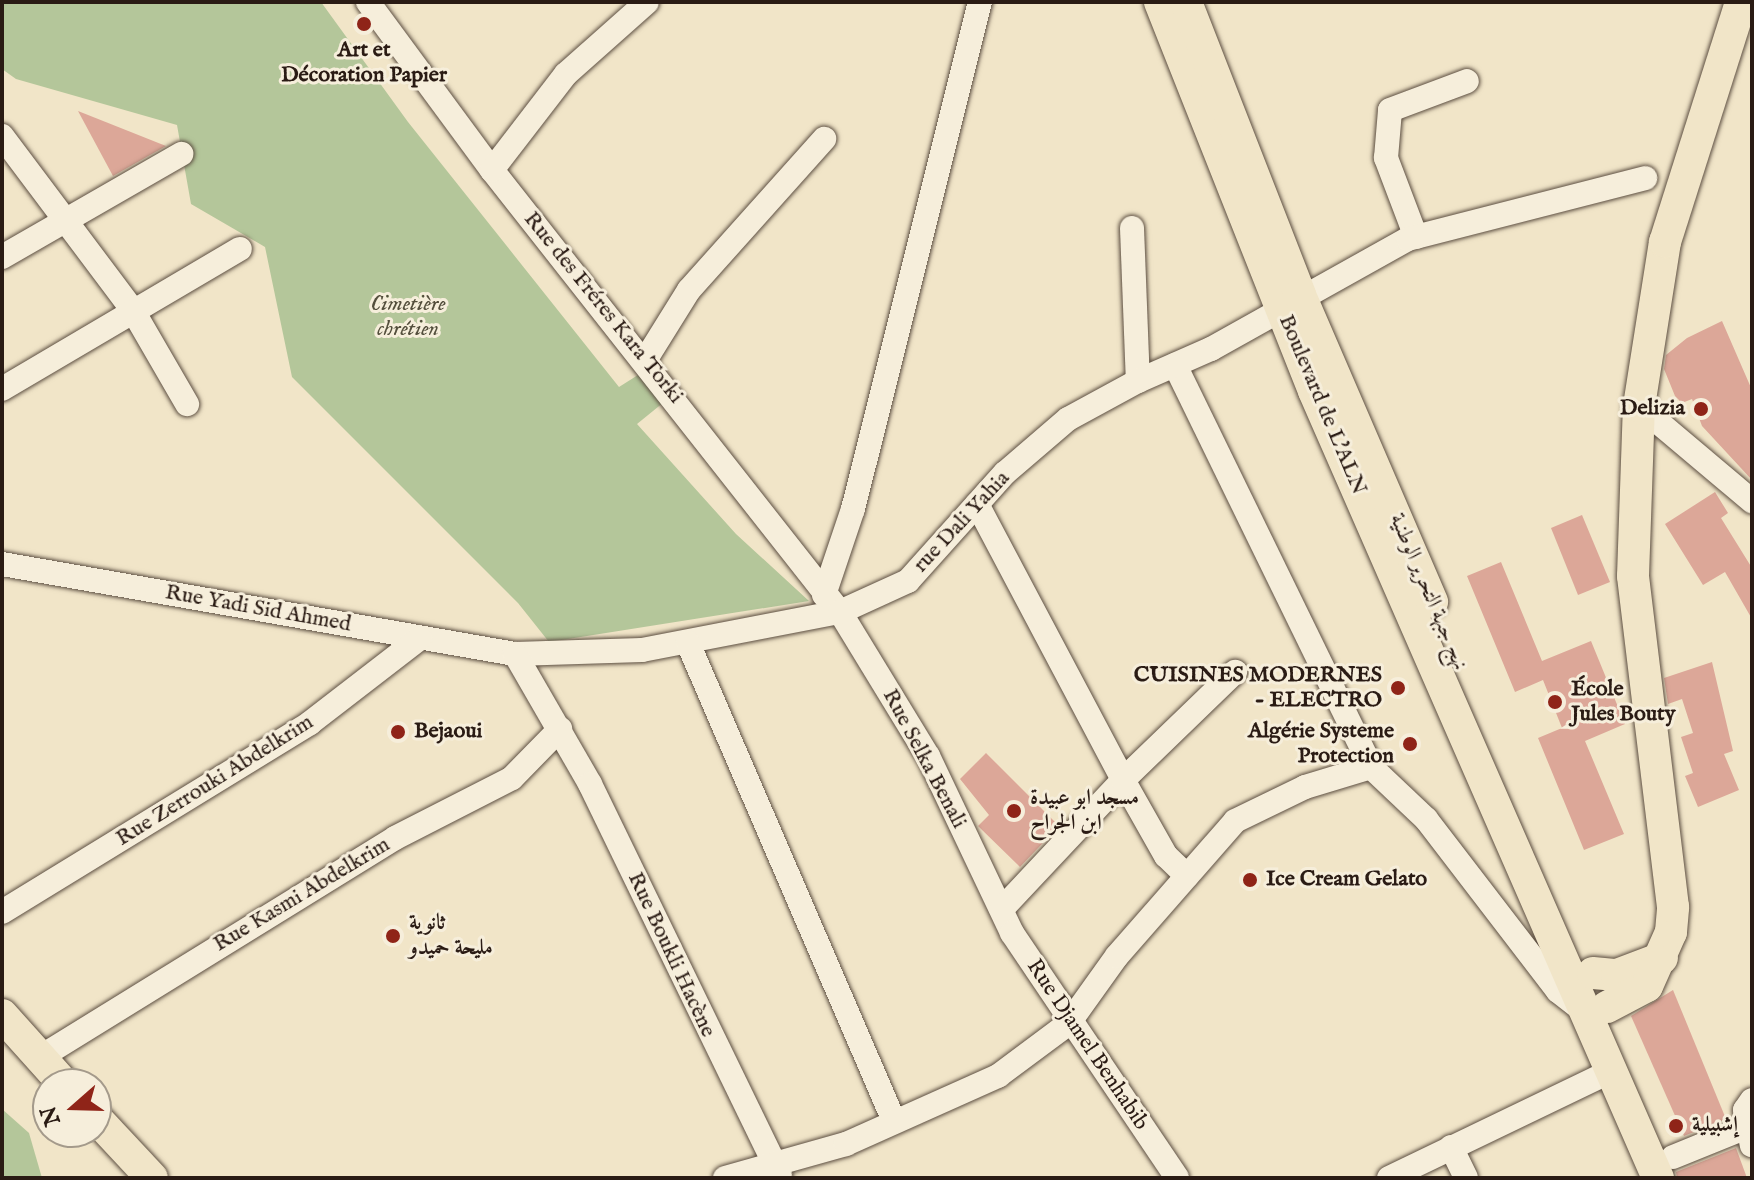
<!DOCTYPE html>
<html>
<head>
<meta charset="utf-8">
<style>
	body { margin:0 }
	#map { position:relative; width:1754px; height:1180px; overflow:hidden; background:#f1e5c8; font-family:"IM FELL English",Amiri,serif }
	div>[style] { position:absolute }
	.green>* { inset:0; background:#b4c69a }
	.building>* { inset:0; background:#dca798 }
	.roads { filter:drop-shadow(0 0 2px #5c4e41) drop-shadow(0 0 2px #5c4e41) }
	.minor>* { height:24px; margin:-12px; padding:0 12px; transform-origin:12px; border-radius:12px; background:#f6eedb }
	.major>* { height:32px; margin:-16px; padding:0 16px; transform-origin:16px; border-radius:16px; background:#f1e5c8 }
	.dots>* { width:22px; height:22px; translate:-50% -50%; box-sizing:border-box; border:4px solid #f6eedb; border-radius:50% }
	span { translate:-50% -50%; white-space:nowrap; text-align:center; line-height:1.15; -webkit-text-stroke:6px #f6eedb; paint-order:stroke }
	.poi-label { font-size:22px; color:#2a1b14; font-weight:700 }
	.right { translate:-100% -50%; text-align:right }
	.left { translate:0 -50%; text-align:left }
	.park-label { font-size:22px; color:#534e3c; font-style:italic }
	.street-label { font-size:22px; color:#2a1b14 }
	.frame { position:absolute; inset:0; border:4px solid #2a1b14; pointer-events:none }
	.north { position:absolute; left:32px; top:1068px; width:80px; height:80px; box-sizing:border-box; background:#f6eedb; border:2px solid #a49a8b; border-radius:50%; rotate:250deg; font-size:22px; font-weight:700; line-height:32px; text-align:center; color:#2a1b14 }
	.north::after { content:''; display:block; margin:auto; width:28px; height:36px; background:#8f2418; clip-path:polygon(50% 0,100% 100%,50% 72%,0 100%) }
</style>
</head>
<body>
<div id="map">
	<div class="green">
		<i style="clip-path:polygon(2px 2px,321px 2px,408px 122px,619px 387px,638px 375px,669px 398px,637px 424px,736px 534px,809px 601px,549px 642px,518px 603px,292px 377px,265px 247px,191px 204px,177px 125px,16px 79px,2px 69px)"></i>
		<i style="clip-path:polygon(2px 1109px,29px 1133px,42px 1178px,2px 1178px)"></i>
	</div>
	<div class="building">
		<i style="clip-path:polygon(78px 111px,166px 146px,113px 176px)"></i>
		<i style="clip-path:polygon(1722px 321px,1752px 390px,1752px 480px,1702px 426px,1692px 399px,1682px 403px,1675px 396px,1664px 369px,1666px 355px,1687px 338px)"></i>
		<i style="clip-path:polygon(1715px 492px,1728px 513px,1721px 518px,1752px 568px,1752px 619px,1725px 572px,1703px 585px,1665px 524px)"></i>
		<i style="clip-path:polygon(1582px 515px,1610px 582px,1578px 595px,1551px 528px)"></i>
		<i style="clip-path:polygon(1501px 562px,1542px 661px,1591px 641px,1625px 724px,1585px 741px,1624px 834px,1584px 850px,1538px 738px,1562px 728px,1543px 680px,1515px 692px,1467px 576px)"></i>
		<i style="clip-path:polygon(1712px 662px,1733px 751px,1724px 754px,1739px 790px,1698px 807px,1685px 776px,1693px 773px,1681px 737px,1693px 733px,1682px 699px,1668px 704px,1664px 678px)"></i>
		<i style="clip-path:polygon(986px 753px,1059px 826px,1020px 867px,978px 826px,989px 815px,960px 779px)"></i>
		<i style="clip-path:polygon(1673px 990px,1726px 1119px,1684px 1136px,1631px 1016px)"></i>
		<i style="clip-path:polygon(1736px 1148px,1747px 1178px,1677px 1178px,1676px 1172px)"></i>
	</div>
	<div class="roads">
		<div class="minor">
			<i style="left:368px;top:2px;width:209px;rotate:53.6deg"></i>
			<i style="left:492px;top:170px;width:563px;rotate:51.79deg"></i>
			<i style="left:840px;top:612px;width:169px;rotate:58.6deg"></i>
			<i style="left:928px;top:756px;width:196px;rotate:64.6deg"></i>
			<i style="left:1012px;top:933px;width:295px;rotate:56deg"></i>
			<i style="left:2px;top:136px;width:216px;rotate:53.1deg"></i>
			<i style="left:132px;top:309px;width:110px;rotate:59.9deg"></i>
			<i style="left:492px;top:170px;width:121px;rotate:-52.4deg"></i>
			<i style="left:566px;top:74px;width:108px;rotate:-41.6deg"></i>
			<i style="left:1132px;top:228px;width:153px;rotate:87.8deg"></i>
			<i style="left:1416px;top:237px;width:85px;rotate:-110.8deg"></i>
			<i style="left:1386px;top:158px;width:48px;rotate:-85.2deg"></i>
			<i style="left:1390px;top:110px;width:82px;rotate:-20.6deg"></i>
			<i style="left:2px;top:257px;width:207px;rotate:-29.9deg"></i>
			<i style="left:646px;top:359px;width:81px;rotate:-58.1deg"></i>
			<i style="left:689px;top:290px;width:203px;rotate:-48.2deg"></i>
			<i style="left:1175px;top:365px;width:447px;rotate:64deg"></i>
			<i style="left:1371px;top:767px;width:76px;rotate:43.4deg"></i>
			<i style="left:1426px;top:819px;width:217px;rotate:52.5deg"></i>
			<i style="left:1558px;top:991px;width:33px;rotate:38deg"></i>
			<i style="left:2px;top:389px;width:276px;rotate:-30.5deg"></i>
			<i style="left:1639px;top:406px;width:148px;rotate:40.1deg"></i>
			<i style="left:977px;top:504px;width:312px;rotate:62.1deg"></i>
			<i style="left:1123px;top:780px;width:177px;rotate:133.2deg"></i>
			<i style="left:2px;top:564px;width:521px;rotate:9.95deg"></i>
			<i style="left:515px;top:654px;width:127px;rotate:-1.8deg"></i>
			<i style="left:642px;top:650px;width:202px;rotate:-10.9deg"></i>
			<i style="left:840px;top:612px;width:75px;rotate:-24.5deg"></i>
			<i style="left:908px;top:581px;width:145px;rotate:-48.1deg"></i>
			<i style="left:1005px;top:473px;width:83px;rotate:-40.6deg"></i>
			<i style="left:1068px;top:419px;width:80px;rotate:-28.5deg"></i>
			<i style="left:1138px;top:381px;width:80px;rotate:-23.7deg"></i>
			<i style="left:1211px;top:349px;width:226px;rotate:-29.2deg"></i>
			<i style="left:1408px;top:239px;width:245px;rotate:-14.4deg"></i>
			<i style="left:824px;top:595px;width:91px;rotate:-71.4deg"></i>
			<i style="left:853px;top:509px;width:523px;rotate:-75.94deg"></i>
			<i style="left:688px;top:643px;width:520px;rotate:66.69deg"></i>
			<i style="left:515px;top:654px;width:150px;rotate:60deg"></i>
			<i style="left:590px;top:784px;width:435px;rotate:64.1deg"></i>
			<i style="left:1187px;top:876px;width:29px;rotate:-136deg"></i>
			<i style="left:1166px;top:856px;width:87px;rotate:-119.5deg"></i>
			<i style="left:1123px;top:780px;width:156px;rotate:-44deg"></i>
			<i style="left:2px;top:912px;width:361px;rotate:-31.5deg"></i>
			<i style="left:310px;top:723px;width:139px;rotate:-37.7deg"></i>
			<i style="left:39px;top:1058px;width:418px;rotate:-31.7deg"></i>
			<i style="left:395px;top:838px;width:131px;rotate:-27.1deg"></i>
			<i style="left:512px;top:778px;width:69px;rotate:-45.6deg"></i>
			<i style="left:1752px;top:1100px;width:12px;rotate:125deg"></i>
			<i style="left:1745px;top:1110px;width:36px;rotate:79deg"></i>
			<i style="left:1451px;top:1147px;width:34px;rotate:64deg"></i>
			<i style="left:1673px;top:1157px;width:80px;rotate:-22.1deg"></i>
			<i style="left:725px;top:1178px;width:126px;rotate:-15.7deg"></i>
			<i style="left:846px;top:1144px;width:167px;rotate:-24.1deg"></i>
			<i style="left:998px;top:1076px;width:89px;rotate:-36.7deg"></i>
			<i style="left:1069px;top:1023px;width:82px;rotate:-54.4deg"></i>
			<i style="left:1117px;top:956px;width:179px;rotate:-48.8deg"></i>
			<i style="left:1235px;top:821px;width:78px;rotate:-25.9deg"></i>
			<i style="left:1305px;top:787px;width:69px;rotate:-16.9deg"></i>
			<i style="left:1389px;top:1178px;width:249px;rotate:-25.7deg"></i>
		</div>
		<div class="major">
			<i style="left:1160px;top:2px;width:418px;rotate:68.4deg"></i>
			<i style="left:1314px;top:391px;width:859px;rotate:66.39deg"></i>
			<i style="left:1186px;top:2px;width:314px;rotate:68.7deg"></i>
			<i style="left:1300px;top:295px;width:334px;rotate:66.7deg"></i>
			<i style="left:1593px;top:973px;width:24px;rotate:5deg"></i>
			<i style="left:1617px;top:975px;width:48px;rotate:-20.7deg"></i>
			<i style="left:1607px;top:1007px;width:45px;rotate:-27.7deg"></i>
			<i style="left:1647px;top:986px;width:59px;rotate:-66deg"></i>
			<i style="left:1671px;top:932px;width:25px;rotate:-85deg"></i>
			<i style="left:1673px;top:907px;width:333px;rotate:-96.9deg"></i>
			<i style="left:1633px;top:576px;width:170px;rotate:-88deg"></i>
			<i style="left:1639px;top:406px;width:166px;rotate:-81deg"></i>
			<i style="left:1665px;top:242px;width:252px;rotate:-72.4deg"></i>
			<i style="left:2px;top:1015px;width:93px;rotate:48.1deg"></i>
			<i style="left:96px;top:1118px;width:82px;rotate:47deg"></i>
		</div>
	</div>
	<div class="dots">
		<i style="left:364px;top:24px;background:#8f2418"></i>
		<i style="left:1701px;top:409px;background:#8f2418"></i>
		<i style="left:1398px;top:688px;background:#8f2418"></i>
		<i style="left:1555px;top:702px;background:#8f2418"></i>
		<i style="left:398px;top:732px;background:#8f2418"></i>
		<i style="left:1410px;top:744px;background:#8f2418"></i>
		<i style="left:1014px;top:811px;background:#8f2418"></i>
		<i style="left:1250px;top:880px;background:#8f2418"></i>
		<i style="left:393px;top:936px;background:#8f2418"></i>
		<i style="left:1676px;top:1126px;background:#8f2418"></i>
	</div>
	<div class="poi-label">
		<span style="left:364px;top:63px">Art et<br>Décoration Papier</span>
		<span class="right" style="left:1685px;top:409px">Delizia</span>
		<span class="right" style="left:1382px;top:688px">CUISINES MODERNES<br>- ELECTRO</span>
		<span class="left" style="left:1571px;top:702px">École<br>Jules Bouty</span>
		<span class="right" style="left:1394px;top:744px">Algérie Systeme<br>Protection</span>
		<span class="left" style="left:414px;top:732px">Bejaoui</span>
		<span class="left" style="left:1030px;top:811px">مسجد ابو عبيدة<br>ابن الجراح</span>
		<span class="left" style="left:1266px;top:880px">Ice Cream Gelato</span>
		<span class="left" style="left:409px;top:936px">ثانوية<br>مليحة حميدو</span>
		<span class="left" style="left:1692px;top:1126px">إشبيلية</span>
	</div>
	<div class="park-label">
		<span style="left:408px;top:317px">Cimetière<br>chrétien</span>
	</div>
	<div class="street-label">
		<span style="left:603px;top:308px;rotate:51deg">Rue des Fréres Kara Torki</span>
		<span style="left:1322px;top:405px;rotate:67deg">Boulevard de L'ALN</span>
		<span style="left:962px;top:522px;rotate:-47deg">rue Dali Yahia</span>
		<span style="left:1428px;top:592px;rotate:67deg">نهج جبهة التحرير الوطنية</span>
		<span style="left:258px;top:609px;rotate:10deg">Rue Yadi Sid Ahmed</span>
		<span style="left:924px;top:759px;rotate:62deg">Rue Selka Benali</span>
		<span style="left:215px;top:781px;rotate:-32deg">Rue Zerrouki Abdelkrim</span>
		<span style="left:302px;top:895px;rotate:-31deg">Rue Kasmi Abdelkrim</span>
		<span style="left:671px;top:955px;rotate:65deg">Rue Boukli Hacène</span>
		<span style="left:1087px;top:1045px;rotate:56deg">Rue Djamel Benhabib</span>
	</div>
	<div class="frame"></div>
	<div class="north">N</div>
</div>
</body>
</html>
